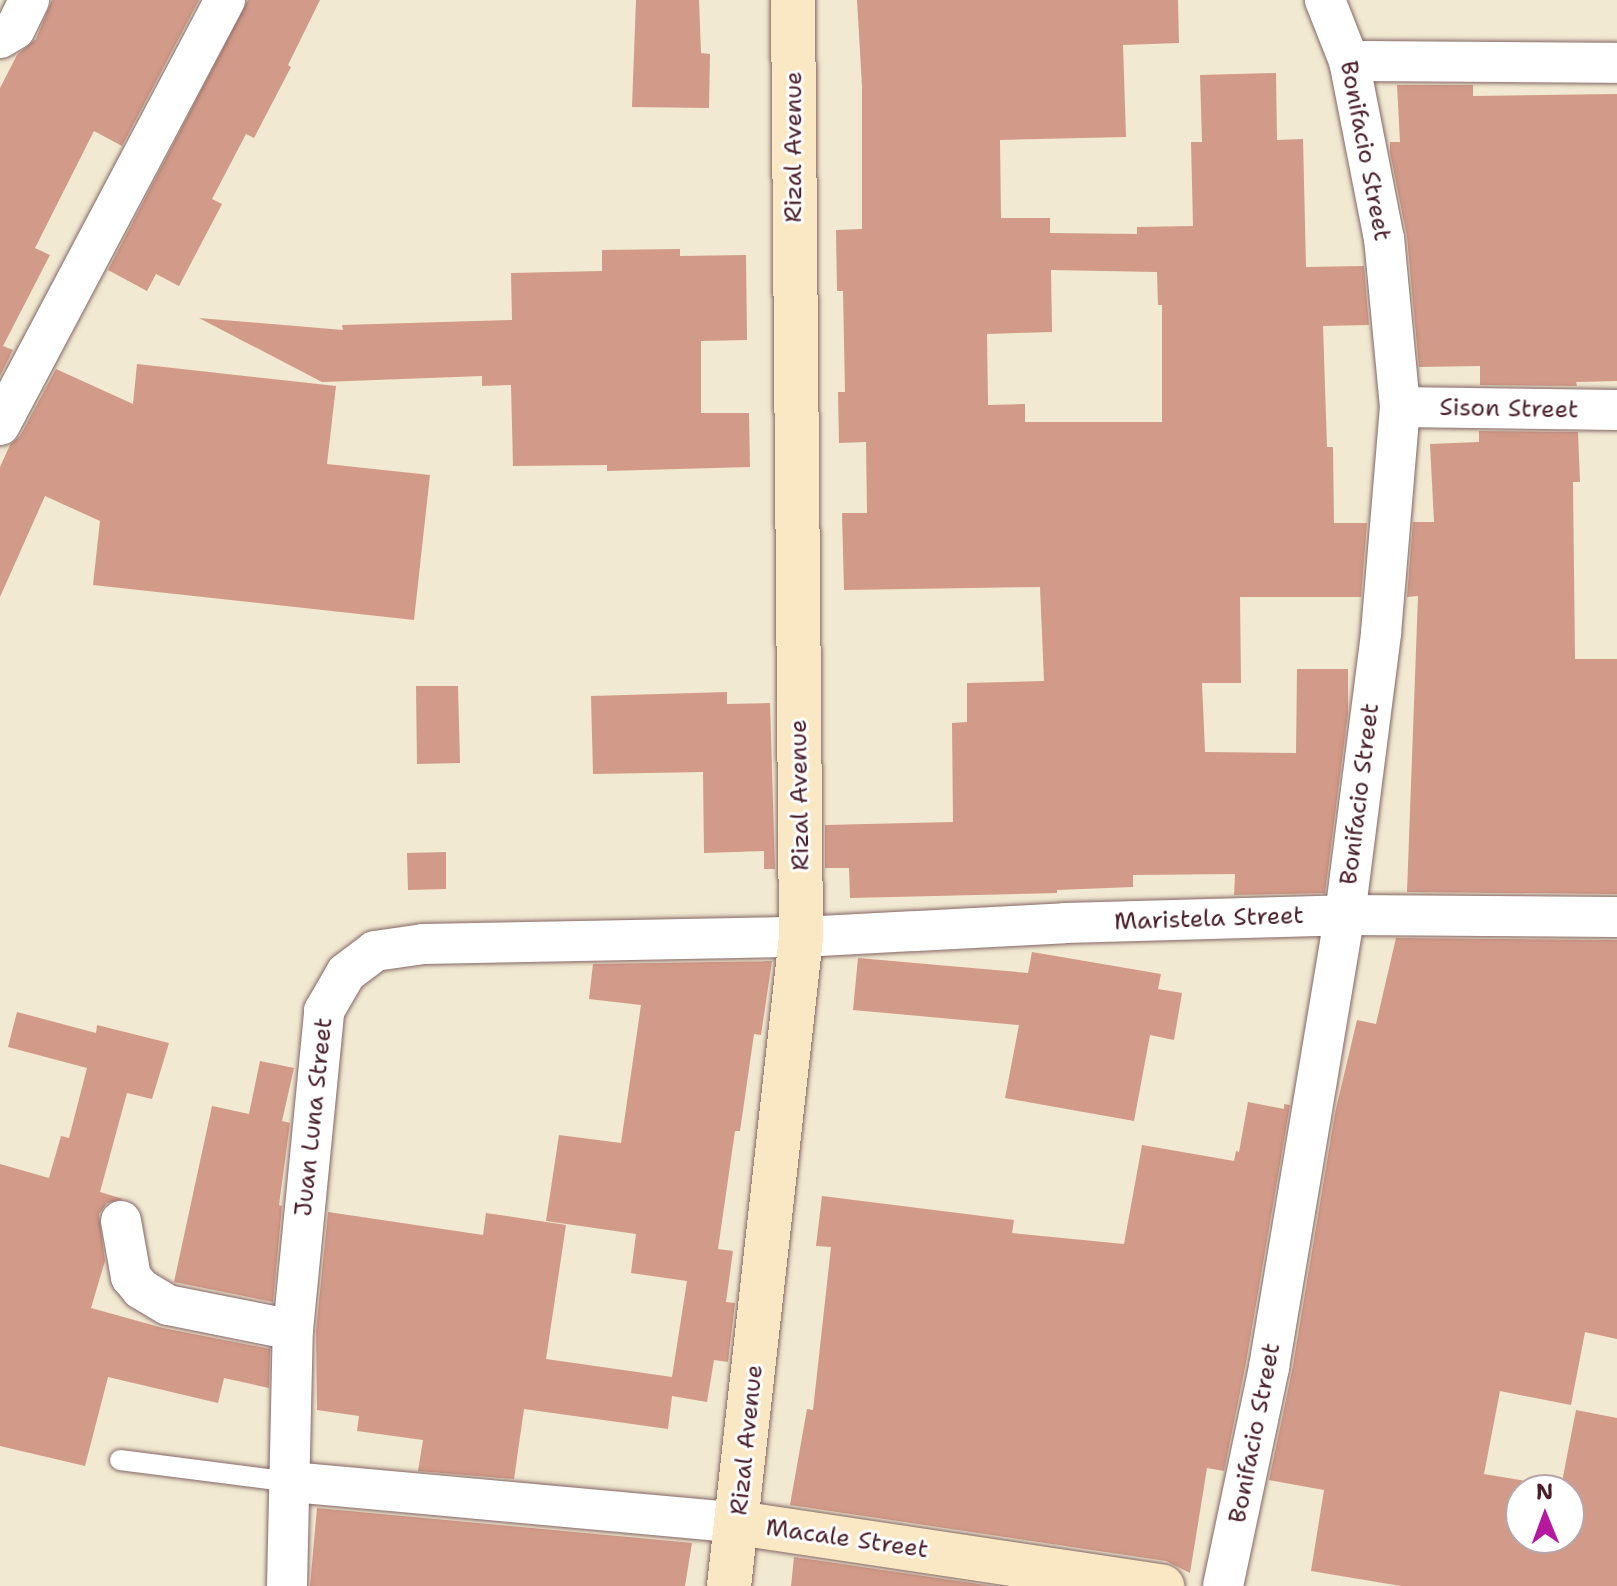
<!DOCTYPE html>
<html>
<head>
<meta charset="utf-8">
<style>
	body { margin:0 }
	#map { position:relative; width:1617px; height:1586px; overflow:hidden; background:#f1e9d1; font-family:"Shantell Sans",sans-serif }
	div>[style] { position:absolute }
	.building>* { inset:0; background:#d29a88 }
	.roads { filter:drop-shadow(0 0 2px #846665) drop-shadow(0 0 2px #846665) }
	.lane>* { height:20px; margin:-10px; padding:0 10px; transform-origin:10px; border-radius:10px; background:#fff }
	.street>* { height:40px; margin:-20px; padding:0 20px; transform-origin:20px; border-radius:20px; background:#fff }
	.secondary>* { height:44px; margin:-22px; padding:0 22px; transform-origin:22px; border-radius:22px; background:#fae7c3 }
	span { translate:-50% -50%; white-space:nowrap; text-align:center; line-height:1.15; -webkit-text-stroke:6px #fff; paint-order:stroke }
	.street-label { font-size:24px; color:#4a1f2b }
	.north { position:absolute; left:1505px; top:1474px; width:80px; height:80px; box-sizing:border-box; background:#fff; border:2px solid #b7a5aa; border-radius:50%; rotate:359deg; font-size:22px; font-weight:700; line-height:32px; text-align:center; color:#4a1f2b }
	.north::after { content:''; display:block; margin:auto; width:28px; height:36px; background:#b5179e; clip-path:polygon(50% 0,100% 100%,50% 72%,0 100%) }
</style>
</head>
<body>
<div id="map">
	<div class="building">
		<i style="clip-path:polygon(52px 0,199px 0,122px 146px,94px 131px,35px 248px,50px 255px,3px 346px,13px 350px,0 376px,0 88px,17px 55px,36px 39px)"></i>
		<i style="clip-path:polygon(248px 0,320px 0,288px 65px,291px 67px,254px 138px,246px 134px,212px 199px,222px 204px,179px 286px,156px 274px,147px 291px,108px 270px)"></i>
		<i style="clip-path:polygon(636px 0,699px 0,701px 53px,710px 54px,709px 108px,632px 107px)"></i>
		<i style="clip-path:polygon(evenodd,857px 0,1178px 0,1179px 43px,1123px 45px,1126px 137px,1000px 140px,1001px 218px,1050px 218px,1050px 233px,1137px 234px,1137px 227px,1193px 226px,1191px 142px,1202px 142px,1200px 75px,1276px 73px,1277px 140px,1303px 139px,1306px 267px,1364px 266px,1369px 325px,1323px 326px,1327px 447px,1333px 447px,1334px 523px,1367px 523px,1361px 597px,1240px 597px,1241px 683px,1202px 683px,1205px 752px,1296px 753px,1297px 669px,1348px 669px,1348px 713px,1325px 893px,1234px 895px,1235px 874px,1133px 875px,1133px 887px,1057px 890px,1057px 893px,850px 898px,849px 868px,825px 868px,825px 825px,953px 822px,952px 723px,967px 722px,967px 683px,1044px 681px,1040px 587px,844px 590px,842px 513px,867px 513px,866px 442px,839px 443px,838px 392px,845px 392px,843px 291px,837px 291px,836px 230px,862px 229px,862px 86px,857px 0,1051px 270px,1157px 272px,1158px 305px,1162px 305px,1162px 422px,1025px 422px,1025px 404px,988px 405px,987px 334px,1052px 332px,1051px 270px)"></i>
		<i style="clip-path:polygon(1397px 85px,1473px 85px,1473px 96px,1617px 94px,1617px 381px,1576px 382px,1577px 386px,1480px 385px,1480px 366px,1419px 367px,1407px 237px,1390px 152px,1390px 142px,1400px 142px)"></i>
		<i style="clip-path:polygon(680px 249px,680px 256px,746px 255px,747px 340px,701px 341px,701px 413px,749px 413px,750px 467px,607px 471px,607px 465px,513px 466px,511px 385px,482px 386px,482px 376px,322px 382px,199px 318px,343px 330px,342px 325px,512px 320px,511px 273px,602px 271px,602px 250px)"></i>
		<i style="clip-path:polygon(137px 364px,336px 386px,327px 464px,430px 475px,414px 620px,93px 585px,100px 521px,45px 496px,0 597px,0 467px,10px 445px,20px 436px,56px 369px,133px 404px)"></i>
		<i style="clip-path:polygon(1479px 431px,1578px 432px,1580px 482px,1573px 482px,1575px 659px,1617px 659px,1617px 894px,1407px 892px,1418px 596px,1407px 597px,1413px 522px,1434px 522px,1430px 444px,1479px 442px)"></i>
		<i style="clip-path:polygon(416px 686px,458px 686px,460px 763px,417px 764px)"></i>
		<i style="clip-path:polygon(727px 692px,727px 704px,770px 703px,775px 869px,764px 869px,764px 851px,704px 853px,703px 772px,593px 774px,591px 696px)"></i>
		<i style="clip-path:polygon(446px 852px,446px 889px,408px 890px,407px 853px)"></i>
		<i style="clip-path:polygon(evenodd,1396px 938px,1617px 940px,1617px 1339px,1585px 1332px,1571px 1405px,1500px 1391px,1484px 1474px,1561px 1487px,1576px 1410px,1617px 1418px,1617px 1586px,1401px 1586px,1311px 1571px,1324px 1490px,1269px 1480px,1292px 1371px,1335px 1113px,1357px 1020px,1376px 1024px,1396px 938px,1521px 1490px,1569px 1490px,1569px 1538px,1521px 1538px,1521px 1490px)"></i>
		<i style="clip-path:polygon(1032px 952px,1161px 974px,1158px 989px,1182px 993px,1174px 1040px,1150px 1035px,1134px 1121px,1005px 1098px,1019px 1025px,853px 1010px,858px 958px,1028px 973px)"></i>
		<i style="clip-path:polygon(772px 961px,761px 1035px,754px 1034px,740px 1131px,735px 1131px,718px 1249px,733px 1251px,726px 1302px,735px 1303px,728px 1362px,714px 1360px,707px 1402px,672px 1396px,668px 1429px,524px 1409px,514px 1479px,418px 1471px,423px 1440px,357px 1431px,359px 1416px,317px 1410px,316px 1331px,328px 1212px,483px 1235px,486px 1213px,566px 1225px,546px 1359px,672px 1377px,687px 1281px,631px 1273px,636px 1234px,546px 1221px,559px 1135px,621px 1143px,641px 1005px,589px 999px,593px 964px)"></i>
		<i style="clip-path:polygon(17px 1012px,96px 1033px,97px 1025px,169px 1043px,152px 1099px,127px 1093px,100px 1192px,123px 1199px,107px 1203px,99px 1214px,105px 1261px,91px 1308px,163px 1328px,270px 1349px,269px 1388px,224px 1378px,218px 1403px,108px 1377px,85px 1466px,0 1446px,0 1164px,49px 1178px,61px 1136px,69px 1138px,87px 1068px,8px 1047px)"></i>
		<i style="clip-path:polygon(260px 1061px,294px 1068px,282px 1121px,290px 1123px,279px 1205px,282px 1206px,273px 1302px,174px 1282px,212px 1106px,249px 1114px)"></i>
		<i style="clip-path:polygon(1248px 1102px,1284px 1109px,1284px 1104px,1290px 1105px,1246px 1363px,1224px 1471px,1207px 1468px,1190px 1573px,1166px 1561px,790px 1505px,807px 1409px,813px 1410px,831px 1247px,816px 1246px,822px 1196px,1014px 1220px,1012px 1233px,1124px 1244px,1142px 1145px,1234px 1161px,1236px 1151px,1239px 1152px)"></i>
		<i style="clip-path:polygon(317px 1508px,692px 1543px,685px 1586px,310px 1586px)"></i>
		<i style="clip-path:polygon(794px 1557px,992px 1586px,791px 1586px)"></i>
	</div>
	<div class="roads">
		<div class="lane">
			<i style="left:120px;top:1460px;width:172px;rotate:7.3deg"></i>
		</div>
		<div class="street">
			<i style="left:0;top:38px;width:17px;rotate:-31deg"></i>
			<i style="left:15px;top:29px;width:32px;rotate:-64deg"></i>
			<i style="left:1349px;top:61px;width:268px;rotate:0.4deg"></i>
			<i style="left:1400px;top:407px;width:217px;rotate:0.8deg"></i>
			<i style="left:0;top:425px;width:481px;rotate:-62.1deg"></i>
			<i style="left:121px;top:1221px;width:57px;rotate:79.9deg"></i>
			<i style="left:131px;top:1277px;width:16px;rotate:50deg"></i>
			<i style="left:141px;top:1289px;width:31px;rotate:31deg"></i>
			<i style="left:168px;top:1305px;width:127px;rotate:11.3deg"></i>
			<i style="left:291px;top:1482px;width:449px;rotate:5.2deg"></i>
			<i style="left:287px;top:1586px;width:256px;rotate:-88.7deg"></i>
			<i style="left:293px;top:1330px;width:321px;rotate:-84.4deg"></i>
			<i style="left:324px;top:1011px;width:44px;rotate:-59.9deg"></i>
			<i style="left:346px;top:973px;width:36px;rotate:-37deg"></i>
			<i style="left:375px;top:951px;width:49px;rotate:-8.3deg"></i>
			<i style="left:423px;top:944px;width:378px;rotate:-1.1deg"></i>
			<i style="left:801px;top:937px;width:264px;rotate:-3deg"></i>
			<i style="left:1065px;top:923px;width:280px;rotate:-1.6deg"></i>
			<i style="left:1345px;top:915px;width:272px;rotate:0.4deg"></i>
			<i style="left:1223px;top:1586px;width:224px;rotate:-78.1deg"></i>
			<i style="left:1269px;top:1367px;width:458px;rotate:-80.5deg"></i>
			<i style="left:1345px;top:915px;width:284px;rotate:-82.7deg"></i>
			<i style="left:1381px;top:633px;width:227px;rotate:-85.2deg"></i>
			<i style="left:1400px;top:407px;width:169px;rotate:-95.4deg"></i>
			<i style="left:1384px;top:239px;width:181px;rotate:-101.1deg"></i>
			<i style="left:1349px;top:61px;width:66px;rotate:-111.5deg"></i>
		</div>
		<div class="secondary">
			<i style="left:738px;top:1523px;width:429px;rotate:8.5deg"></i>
			<i style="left:729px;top:1586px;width:653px;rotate:-83.67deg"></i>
			<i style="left:801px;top:937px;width:937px;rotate:-90.49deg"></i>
		</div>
	</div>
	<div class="street-label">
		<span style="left:794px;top:147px;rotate:-90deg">Rizal Avenue</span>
		<span style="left:1365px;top:151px;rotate:79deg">Bonifacio Street</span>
		<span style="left:1509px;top:409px;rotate:1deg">Sison Street</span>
		<span style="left:1360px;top:794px;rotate:-83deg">Bonifacio Street</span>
		<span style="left:800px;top:795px;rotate:-91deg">Rizal Avenue</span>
		<span style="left:1209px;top:919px;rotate:-2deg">Maristela Street</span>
		<span style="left:314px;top:1117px;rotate:-84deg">Juan Luna Street</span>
		<span style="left:1255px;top:1433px;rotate:-79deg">Bonifacio Street</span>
		<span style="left:747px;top:1440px;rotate:-84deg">Rizal Avenue</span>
		<span style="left:847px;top:1539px;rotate:8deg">Macale Street</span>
	</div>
	<div class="north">N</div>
</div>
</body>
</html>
